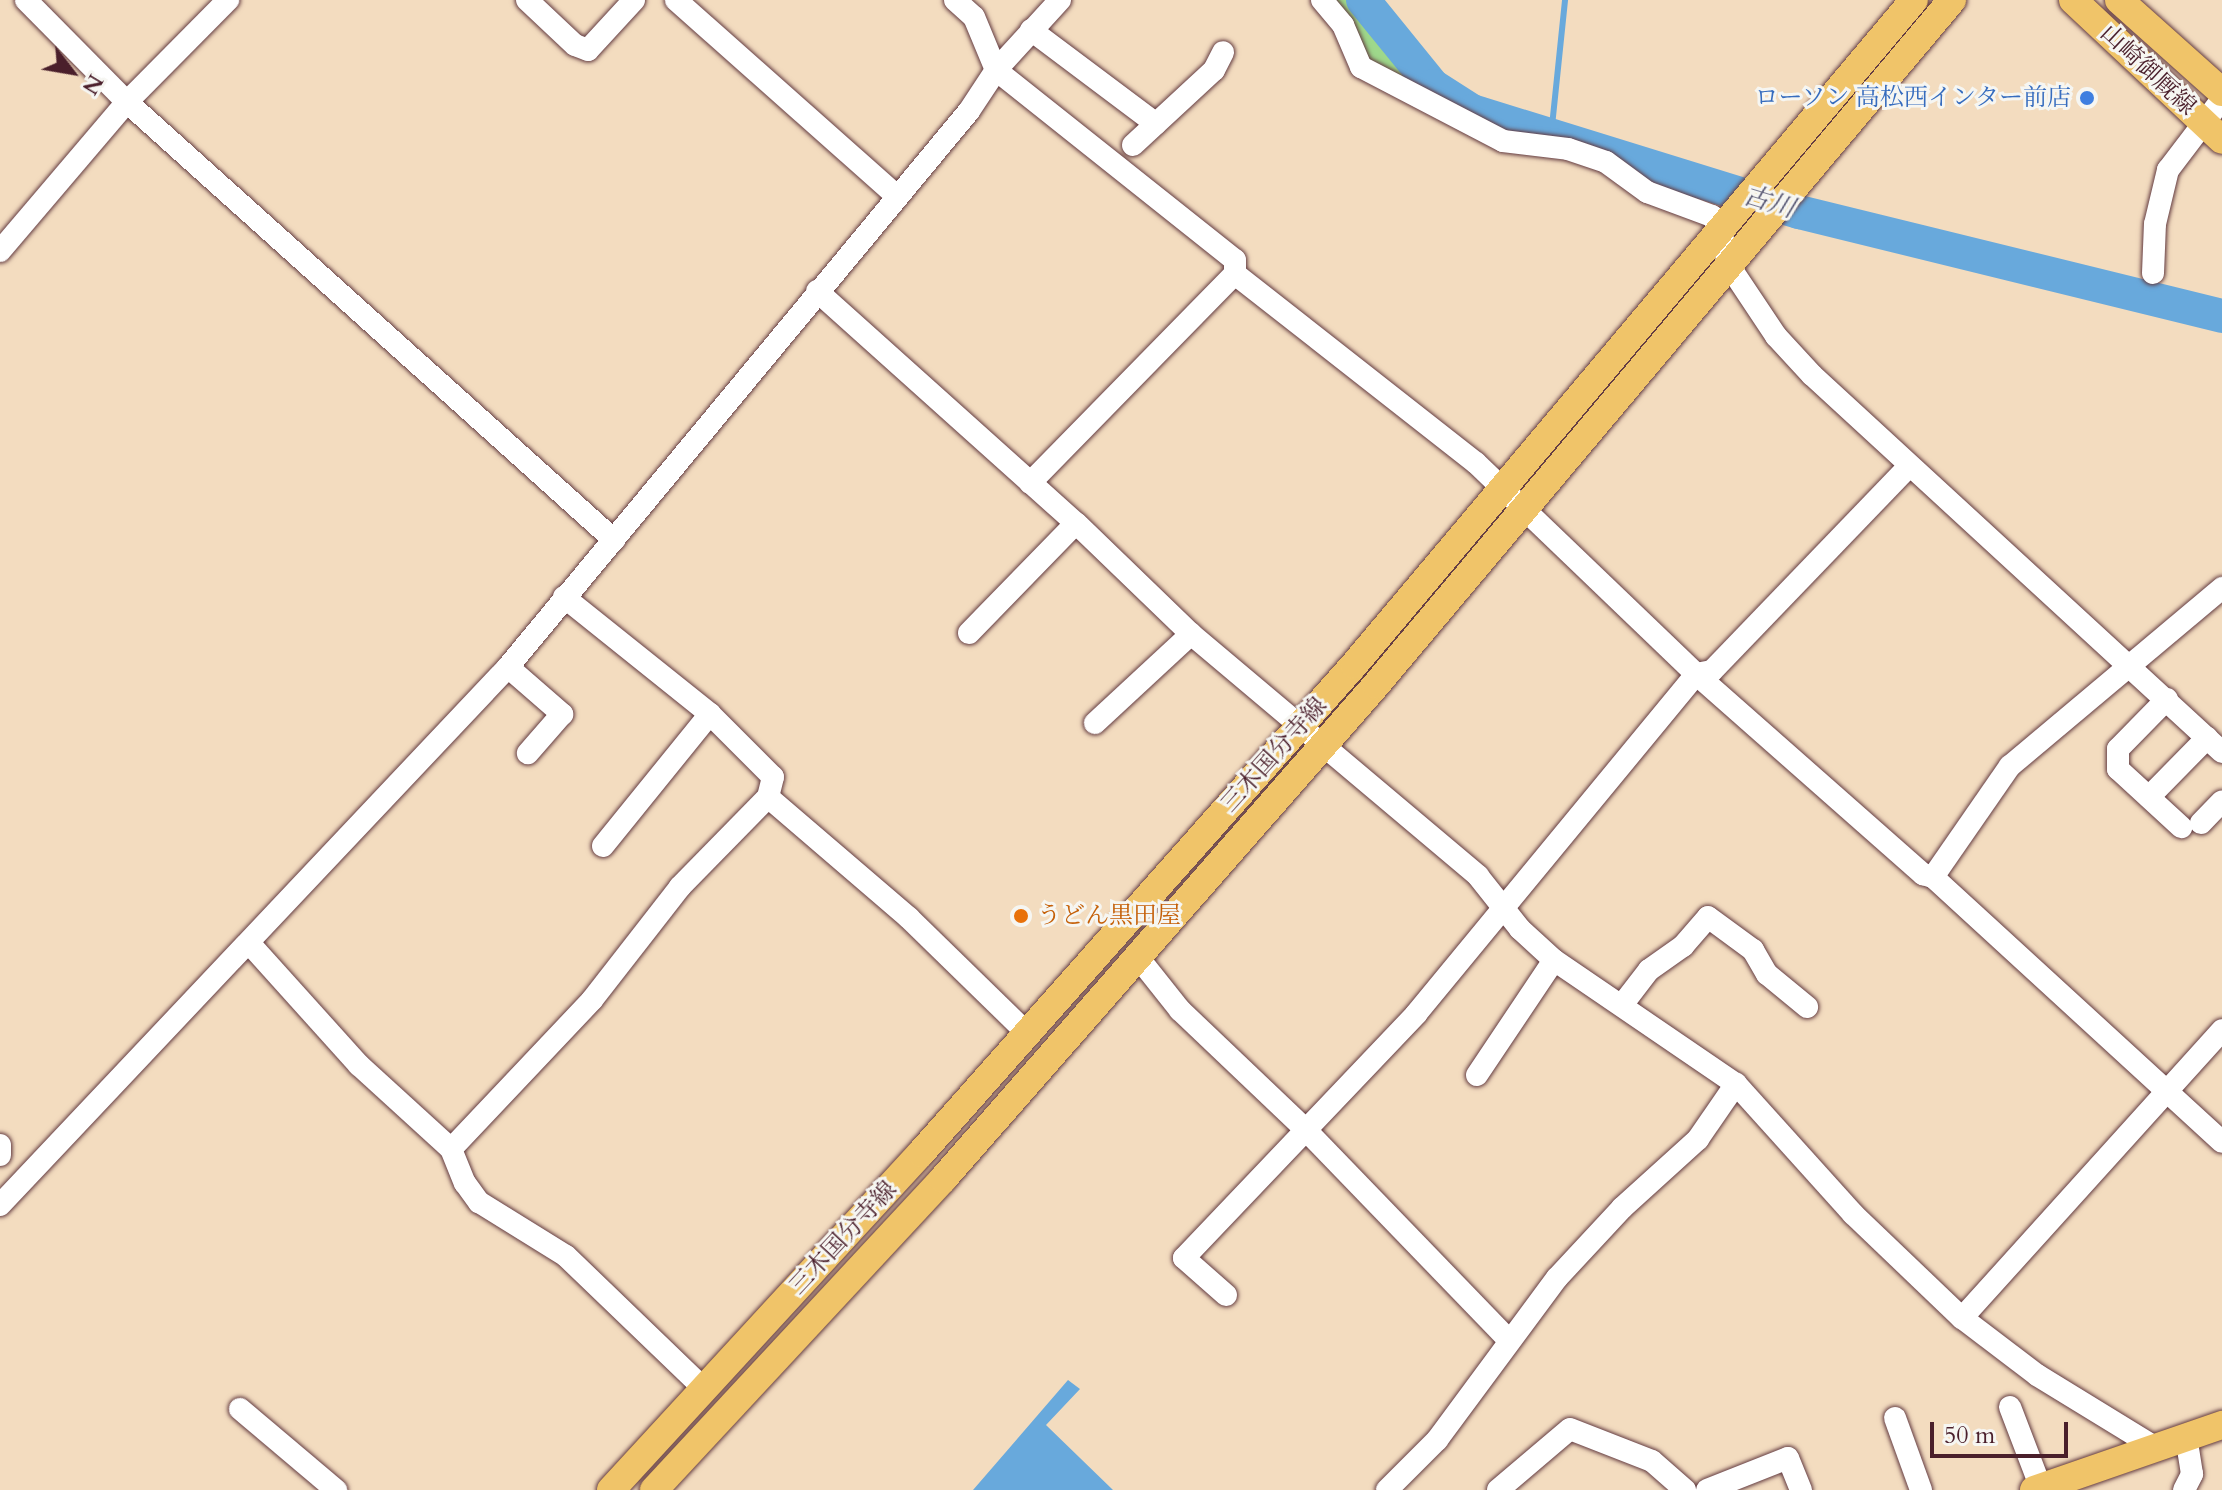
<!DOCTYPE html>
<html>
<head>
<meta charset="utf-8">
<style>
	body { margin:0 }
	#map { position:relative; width:2222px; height:1490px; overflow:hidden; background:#f3dcbf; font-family:Cardo,"Noto Serif JP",serif }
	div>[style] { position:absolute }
	.green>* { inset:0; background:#9ed88b }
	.water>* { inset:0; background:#68a9dc }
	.stream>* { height:6px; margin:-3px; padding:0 3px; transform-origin:3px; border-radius:3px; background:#68a9dc }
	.river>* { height:34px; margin:-17px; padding:0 17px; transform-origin:17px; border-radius:17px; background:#68a9dc }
	.roads { filter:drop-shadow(0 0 2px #633b41) drop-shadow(0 0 2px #633b41) }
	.minor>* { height:22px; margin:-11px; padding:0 11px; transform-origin:11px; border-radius:11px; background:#fff }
	.major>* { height:28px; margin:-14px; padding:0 14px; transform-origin:14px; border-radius:14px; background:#f0c469 }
	.dots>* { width:22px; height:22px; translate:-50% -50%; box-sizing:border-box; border:4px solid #f6f6f2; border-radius:50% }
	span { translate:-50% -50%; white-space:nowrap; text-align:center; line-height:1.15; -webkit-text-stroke:6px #f6f6f2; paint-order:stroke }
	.street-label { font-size:24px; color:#4a1f2b }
	.shop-label { font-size:24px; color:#366cbe }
	.right { translate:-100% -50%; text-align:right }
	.food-label { font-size:24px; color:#c56008 }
	.left { translate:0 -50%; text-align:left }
	.water-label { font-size:26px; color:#565672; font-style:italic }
	.north { position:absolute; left:32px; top:32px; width:80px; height:80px; -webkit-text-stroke:6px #f6f6f2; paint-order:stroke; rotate:121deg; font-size:22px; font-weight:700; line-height:32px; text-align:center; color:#4a1f2b }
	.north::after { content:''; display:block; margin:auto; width:28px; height:36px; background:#4a1f2b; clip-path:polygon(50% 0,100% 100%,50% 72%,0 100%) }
	.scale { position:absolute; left:1930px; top:1422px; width:138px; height:36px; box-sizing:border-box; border:4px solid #4a1f2b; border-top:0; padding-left:10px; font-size:24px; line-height:28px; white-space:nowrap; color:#4a1f2b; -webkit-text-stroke:6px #f6f6f2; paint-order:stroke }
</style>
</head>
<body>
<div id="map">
	<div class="green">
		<i style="clip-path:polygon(1331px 0,1353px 0,1409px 75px,1399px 83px,1366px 63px)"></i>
	</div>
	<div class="water">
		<i style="clip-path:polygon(1068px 1380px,1080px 1389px,1046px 1425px,1113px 1490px,973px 1490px)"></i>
	</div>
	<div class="stream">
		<i style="left:1551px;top:136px;width:137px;rotate:-84.1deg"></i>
	</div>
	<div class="river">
		<i style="left:1363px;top:0;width:111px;rotate:50.9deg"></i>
		<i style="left:1433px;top:86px;width:46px;rotate:32.7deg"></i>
		<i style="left:1472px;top:111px;width:342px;rotate:17.2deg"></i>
		<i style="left:1799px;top:212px;width:436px;rotate:13.8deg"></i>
	</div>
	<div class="roads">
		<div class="minor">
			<i style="left:26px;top:0;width:144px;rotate:45.3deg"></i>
			<i style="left:127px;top:102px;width:655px;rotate:41.97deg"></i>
			<i style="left:527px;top:0;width:66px;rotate:43.2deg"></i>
			<i style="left:575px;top:45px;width:14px;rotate:21deg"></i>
			<i style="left:588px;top:50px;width:68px;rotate:-47.4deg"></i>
			<i style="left:676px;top:0;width:294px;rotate:41.6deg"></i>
			<i style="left:955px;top:0;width:25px;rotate:42deg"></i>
			<i style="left:974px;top:17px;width:57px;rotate:67.5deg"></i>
			<i style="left:996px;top:70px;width:305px;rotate:38.5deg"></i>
			<i style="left:1235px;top:260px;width:14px;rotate:90deg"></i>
			<i style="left:1322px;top:0;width:33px;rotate:50deg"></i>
			<i style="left:1343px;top:25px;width:46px;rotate:66.8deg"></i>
			<i style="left:1361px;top:67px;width:160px;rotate:27.5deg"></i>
			<i style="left:1503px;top:141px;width:65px;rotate:7deg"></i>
			<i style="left:1568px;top:149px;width:40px;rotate:18.9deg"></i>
			<i style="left:1606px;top:162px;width:51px;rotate:36.2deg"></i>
			<i style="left:1647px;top:192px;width:69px;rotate:20.3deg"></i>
			<i style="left:1712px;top:216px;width:16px;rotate:55deg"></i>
			<i style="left:1721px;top:229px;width:36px;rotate:79deg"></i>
			<i style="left:1728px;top:264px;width:87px;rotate:56.3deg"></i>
			<i style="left:1776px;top:336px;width:53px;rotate:47.3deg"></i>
			<i style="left:1812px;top:375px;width:557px;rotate:42.6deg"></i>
			<i style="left:1031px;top:30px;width:156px;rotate:36.9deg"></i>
			<i style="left:1133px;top:145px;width:110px;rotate:-42.8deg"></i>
			<i style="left:1214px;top:70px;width:20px;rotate:-63deg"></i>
			<i style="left:0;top:251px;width:196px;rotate:-49.6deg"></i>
			<i style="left:127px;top:102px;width:144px;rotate:-45.3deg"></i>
			<i style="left:2153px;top:273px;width:49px;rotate:-87.7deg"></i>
			<i style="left:2155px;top:224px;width:56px;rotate:-76.5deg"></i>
			<i style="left:2168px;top:170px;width:89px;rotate:-52.7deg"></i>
			<i style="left:817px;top:291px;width:348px;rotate:41.9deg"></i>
			<i style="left:1076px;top:523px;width:160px;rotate:44deg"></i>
			<i style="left:1191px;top:634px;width:375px;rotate:40.1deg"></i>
			<i style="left:1478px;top:876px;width:68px;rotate:51.6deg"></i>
			<i style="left:1520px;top:929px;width:46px;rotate:42.4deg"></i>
			<i style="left:1554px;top:960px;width:220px;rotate:34.3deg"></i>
			<i style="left:1736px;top:1084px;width:175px;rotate:48deg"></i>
			<i style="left:1853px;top:1214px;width:151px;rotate:43.7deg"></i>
			<i style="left:1962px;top:1318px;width:94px;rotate:37.2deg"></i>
			<i style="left:2037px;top:1375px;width:140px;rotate:31.5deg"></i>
			<i style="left:1030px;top:483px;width:293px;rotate:-45.6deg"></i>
			<i style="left:1235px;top:274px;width:306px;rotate:38.1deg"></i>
			<i style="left:1476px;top:463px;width:305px;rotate:43.8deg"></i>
			<i style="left:1696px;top:674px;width:303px;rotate:41.4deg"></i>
			<i style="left:1923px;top:874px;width:10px;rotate:17deg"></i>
			<i style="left:1933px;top:877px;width:392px;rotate:42.5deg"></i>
			<i style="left:564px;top:597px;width:187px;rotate:38.7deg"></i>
			<i style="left:710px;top:714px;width:89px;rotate:45deg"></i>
			<i style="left:773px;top:777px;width:21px;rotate:104deg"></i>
			<i style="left:768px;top:797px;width:126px;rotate:134.4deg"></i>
			<i style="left:680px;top:887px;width:143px;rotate:127.9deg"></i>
			<i style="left:592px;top:1000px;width:205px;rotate:133.4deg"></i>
			<i style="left:451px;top:1149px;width:37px;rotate:68deg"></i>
			<i style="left:465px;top:1183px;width:24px;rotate:54deg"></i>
			<i style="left:479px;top:1202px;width:102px;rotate:31.8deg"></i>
			<i style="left:566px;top:1256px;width:192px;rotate:43.9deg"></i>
			<i style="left:969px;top:633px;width:153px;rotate:-45.8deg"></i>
			<i style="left:508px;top:667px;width:72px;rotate:41deg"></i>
			<i style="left:562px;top:714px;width:52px;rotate:131.1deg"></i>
			<i style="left:2167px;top:699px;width:70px;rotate:134.4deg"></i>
			<i style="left:2118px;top:749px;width:20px;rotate:90deg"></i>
			<i style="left:2118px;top:769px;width:86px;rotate:42.6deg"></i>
			<i style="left:1095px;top:723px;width:131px;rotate:-42.8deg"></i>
			<i style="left:768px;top:797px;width:186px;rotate:40.6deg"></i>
			<i style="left:909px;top:918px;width:165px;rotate:44.3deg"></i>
			<i style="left:2149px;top:797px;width:83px;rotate:-45.5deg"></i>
			<i style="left:2201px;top:823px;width:30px;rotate:-46deg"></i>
			<i style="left:603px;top:846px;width:170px;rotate:-51deg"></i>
			<i style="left:1933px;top:877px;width:135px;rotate:-55.3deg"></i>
			<i style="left:2010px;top:766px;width:277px;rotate:-40deg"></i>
			<i style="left:250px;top:944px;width:163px;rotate:48deg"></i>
			<i style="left:359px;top:1065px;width:125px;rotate:42.4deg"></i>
			<i style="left:1137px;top:956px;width:69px;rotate:51.5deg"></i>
			<i style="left:1180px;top:1010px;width:171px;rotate:43.6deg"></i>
			<i style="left:1304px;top:1128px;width:295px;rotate:46deg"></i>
			<i style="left:1622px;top:1005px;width:44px;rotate:-52.4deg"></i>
			<i style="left:1649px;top:970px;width:42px;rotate:-35.2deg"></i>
			<i style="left:1683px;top:946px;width:38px;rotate:-49deg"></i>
			<i style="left:1708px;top:917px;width:56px;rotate:36.3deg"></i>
			<i style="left:1753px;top:950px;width:28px;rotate:60deg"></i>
			<i style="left:1767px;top:974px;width:52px;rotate:39.5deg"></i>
			<i style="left:1477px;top:1075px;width:138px;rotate:-56.2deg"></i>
			<i style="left:0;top:1145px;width:10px;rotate:90deg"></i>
			<i style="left:0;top:1205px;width:740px;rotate:-46.64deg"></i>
			<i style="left:508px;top:667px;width:722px;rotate:-50.34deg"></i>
			<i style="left:969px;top:111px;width:49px;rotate:-56.6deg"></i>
			<i style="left:996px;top:70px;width:95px;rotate:-47.6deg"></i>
			<i style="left:1226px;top:1295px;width:56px;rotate:-138.6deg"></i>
			<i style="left:1184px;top:1258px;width:337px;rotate:-46.4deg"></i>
			<i style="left:1416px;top:1014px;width:440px;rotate:-50.5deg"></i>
			<i style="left:1696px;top:674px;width:16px;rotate:-11deg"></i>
			<i style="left:1712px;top:671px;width:284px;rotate:-46.1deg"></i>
			<i style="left:1962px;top:1318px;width:388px;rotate:-47.9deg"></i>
			<i style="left:2010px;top:1407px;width:87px;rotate:69.1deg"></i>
			<i style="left:240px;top:1409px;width:126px;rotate:40.2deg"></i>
			<i style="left:1895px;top:1418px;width:77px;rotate:70.1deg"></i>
			<i style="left:1387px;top:1490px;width:71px;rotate:-45deg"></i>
			<i style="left:1437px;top:1440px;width:202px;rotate:-53.5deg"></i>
			<i style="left:1557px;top:1278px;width:96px;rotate:-47.1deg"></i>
			<i style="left:1622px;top:1208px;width:103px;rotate:-42.2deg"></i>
			<i style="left:1698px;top:1139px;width:67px;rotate:-55.4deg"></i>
			<i style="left:1498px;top:1490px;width:94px;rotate:-40.3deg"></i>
			<i style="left:1570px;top:1429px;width:88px;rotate:21.3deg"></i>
			<i style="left:1652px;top:1461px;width:44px;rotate:41.3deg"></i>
			<i style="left:1707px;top:1490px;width:87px;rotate:-21.6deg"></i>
			<i style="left:1788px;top:1458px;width:35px;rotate:68deg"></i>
			<i style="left:2184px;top:1490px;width:18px;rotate:-63deg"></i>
			<i style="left:2192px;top:1474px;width:37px;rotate:-99deg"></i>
		</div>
		<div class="major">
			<i style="left:2073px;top:0;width:204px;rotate:43.2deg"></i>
			<i style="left:2119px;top:0;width:138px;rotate:41.8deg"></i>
			<i style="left:611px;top:1490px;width:458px;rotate:-47.4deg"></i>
			<i style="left:921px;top:1153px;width:652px;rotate:-48.42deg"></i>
			<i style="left:1354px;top:665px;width:869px;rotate:-49.9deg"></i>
			<i style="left:654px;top:1490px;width:425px;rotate:-47.1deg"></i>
			<i style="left:943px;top:1179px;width:657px;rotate:-48.76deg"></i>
			<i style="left:1376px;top:685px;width:895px;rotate:-49.94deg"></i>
			<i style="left:2034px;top:1490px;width:199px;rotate:-19.1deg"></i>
		</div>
	</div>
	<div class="dots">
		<i style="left:2087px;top:98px;background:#3f7fe0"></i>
		<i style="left:1021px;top:916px;background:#e8710a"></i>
	</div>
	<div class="street-label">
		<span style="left:2148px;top:70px;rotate:43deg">山崎御厩線</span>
		<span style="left:1274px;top:755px;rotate:-48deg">三木国分寺線</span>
		<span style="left:843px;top:1238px;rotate:-47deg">三木国分寺線</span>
	</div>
	<div class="shop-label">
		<span class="right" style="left:2071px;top:98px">ローソン 高松西インター前店</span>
	</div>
	<div class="food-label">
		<span class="left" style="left:1037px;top:916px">うどん黒田屋</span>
	</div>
	<div class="water-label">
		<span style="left:1769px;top:202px;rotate:17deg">古川</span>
	</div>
	<div class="north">N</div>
	<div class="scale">50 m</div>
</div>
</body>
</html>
